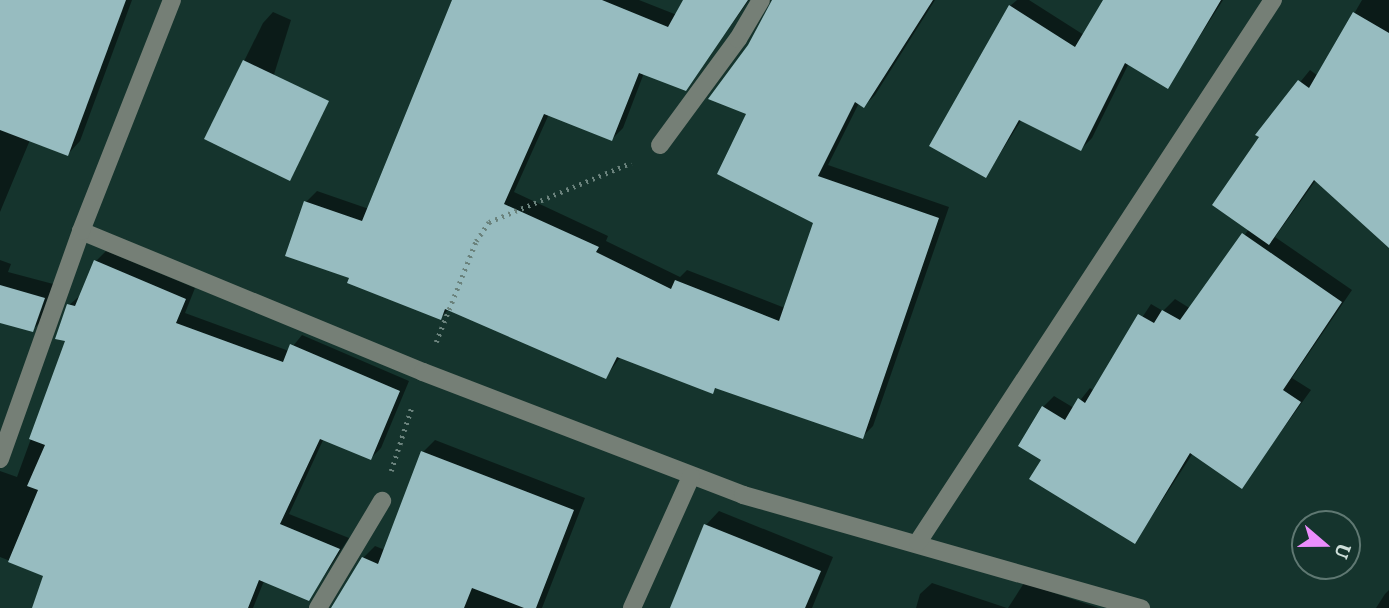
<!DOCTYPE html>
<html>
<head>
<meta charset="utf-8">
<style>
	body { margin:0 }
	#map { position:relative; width:1389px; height:608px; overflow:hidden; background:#15342d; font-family:Literata,serif }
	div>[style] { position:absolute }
	.shadow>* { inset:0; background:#0007 }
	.building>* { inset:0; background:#97bcc0 }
	.path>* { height:4.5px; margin-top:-2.25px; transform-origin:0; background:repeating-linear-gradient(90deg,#6a827c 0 2px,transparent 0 7px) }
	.minor>* { height:18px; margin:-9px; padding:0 9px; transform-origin:9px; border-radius:9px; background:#757f76 }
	span { translate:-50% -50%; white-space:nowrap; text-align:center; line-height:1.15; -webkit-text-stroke:7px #15342d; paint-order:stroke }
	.north { position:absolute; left:1291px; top:510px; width:70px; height:70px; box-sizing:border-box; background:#15342d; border:2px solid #5f7872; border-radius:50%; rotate:110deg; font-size:19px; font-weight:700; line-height:28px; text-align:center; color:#cdded9 }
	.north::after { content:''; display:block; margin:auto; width:24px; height:32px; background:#eb8dfc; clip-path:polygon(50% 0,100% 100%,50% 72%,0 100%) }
</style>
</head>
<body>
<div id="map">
	<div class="shadow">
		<i style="clip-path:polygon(0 0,132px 0,80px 141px,68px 154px,30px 140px,0 212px)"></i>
		<i style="clip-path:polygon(454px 0,639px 0,677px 15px,685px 0,749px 0,685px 89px,644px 73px,623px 128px,612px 139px,549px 114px,514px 192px,608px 236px,606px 241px,680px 277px,687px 270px,785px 308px,815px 222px,749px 113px,749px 46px,772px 0,935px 0,875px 95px,864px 106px,859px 103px,828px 165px,949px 207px,873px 426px,862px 437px,718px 386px,712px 392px,621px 356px,606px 377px,449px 309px,440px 318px,352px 277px,306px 202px,317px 191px,369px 209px)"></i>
		<i style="clip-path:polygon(1017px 0,1029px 0,1084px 35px,1105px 0,1223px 0,1168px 86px,1129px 63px,1092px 138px,1081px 149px,1022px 119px,986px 176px,1010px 6px)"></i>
		<i style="clip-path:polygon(1362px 0,1389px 0,1389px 246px,1316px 180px,1275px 237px,1352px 290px,1292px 378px,1311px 390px,1242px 486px,1193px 453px,1135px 542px,1043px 460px,1043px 407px,1054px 396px,1074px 408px,1090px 388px,1094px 391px,1151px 304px,1163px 311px,1175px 299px,1191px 309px,1249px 229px,1261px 137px,1258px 134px,1310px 70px,1318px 76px)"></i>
		<i style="clip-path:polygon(273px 12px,291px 20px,252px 145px,206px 138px,263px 23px)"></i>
		<i style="clip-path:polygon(106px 251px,195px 288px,185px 313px,289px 351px,302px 335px,409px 381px,381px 448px,371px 458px,324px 438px,289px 514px,349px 538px,309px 599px,264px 581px,253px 608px,34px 608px,46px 575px,0 557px,0 471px,17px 477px,67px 340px,69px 305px,81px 295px,96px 261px)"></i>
		<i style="clip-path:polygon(0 260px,11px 264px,8px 272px,57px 285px,45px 318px,32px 330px,0 321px)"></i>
		<i style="clip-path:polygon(435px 440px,585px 498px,542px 608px,333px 608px,363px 558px,375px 546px,385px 550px,423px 452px)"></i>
		<i style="clip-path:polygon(719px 511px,833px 557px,812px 608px,672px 608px,706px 525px)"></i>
		<i style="clip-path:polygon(932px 583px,1007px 608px,916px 608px,920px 594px)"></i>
		<i style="clip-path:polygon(1024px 583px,1099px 608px,1008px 608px)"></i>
		<i style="clip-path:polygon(1389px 590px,1389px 608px,1376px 608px,1385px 594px)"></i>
	</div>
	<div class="building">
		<i style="clip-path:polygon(0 0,126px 0,68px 156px,0 130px)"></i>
		<i style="clip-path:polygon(452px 0,602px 0,668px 27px,683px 0,748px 0,686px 91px,639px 73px,612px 141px,544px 114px,504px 204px,599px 247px,596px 252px,671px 289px,675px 280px,779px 321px,813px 223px,717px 174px,746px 114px,708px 99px,748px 45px,772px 0,933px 0,864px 108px,855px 102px,818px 176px,939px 218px,863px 439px,715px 388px,713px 394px,617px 357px,606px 379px,445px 309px,441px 320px,347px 283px,349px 278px,285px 256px,304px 201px,362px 221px)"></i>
		<i style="clip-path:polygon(1103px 0,1221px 0,1168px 89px,1125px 63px,1081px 151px,1019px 120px,986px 178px,929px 146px,1009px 5px,1075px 47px)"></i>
		<i style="clip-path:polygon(1353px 12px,1389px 33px,1389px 248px,1314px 180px,1269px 245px,1212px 205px,1259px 137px,1255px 135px,1298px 80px,1309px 88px)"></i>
		<i style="clip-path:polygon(243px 60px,329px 101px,290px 181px,204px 139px)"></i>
		<i style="clip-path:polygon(1242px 233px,1342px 302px,1283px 390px,1301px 402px,1242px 489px,1190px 453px,1135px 544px,1029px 479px,1041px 460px,1018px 446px,1042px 406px,1065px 420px,1078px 398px,1085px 403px,1138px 314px,1154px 323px,1162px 310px,1180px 320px)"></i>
		<i style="clip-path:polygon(94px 260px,186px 299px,176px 323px,283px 362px,290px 344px,400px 391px,371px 460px,320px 439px,280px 524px,340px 549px,309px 601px,259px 580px,248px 608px,32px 608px,43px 576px,8px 562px,38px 490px,27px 486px,45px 445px,29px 439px,65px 341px,55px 339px,67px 304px,75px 306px)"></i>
		<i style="clip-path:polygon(0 285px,45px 298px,33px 332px,0 323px)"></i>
		<i style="clip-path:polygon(421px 451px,574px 510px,536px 608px,524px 608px,472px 588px,464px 608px,331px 608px,362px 557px,378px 564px)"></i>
		<i style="clip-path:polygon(704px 524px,821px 571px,805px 608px,670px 608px)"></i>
	</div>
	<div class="path">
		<i style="left:436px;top:342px;width:109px;rotate:-68.4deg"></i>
		<i style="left:476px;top:241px;width:23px;rotate:-56deg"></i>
		<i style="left:489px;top:222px;width:154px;rotate:-22.6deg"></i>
		<i style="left:391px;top:471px;width:68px;rotate:-72.1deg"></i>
	</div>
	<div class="minor">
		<i style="left:660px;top:145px;width:132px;rotate:-53.7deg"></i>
		<i style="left:738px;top:39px;width:45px;rotate:-59.5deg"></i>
		<i style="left:81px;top:231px;width:370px;rotate:22.4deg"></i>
		<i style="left:423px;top:372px;width:343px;rotate:21deg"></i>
		<i style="left:743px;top:495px;width:414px;rotate:15.9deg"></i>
		<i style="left:0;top:459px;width:242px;rotate:-70.4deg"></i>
		<i style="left:81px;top:231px;width:248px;rotate:-68.5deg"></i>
		<i style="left:918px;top:542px;width:648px;rotate:-56.78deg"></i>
		<i style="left:318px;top:608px;width:125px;rotate:-59.1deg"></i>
		<i style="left:632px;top:608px;width:144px;rotate:-65.8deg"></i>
	</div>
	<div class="north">U</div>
</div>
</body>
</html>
